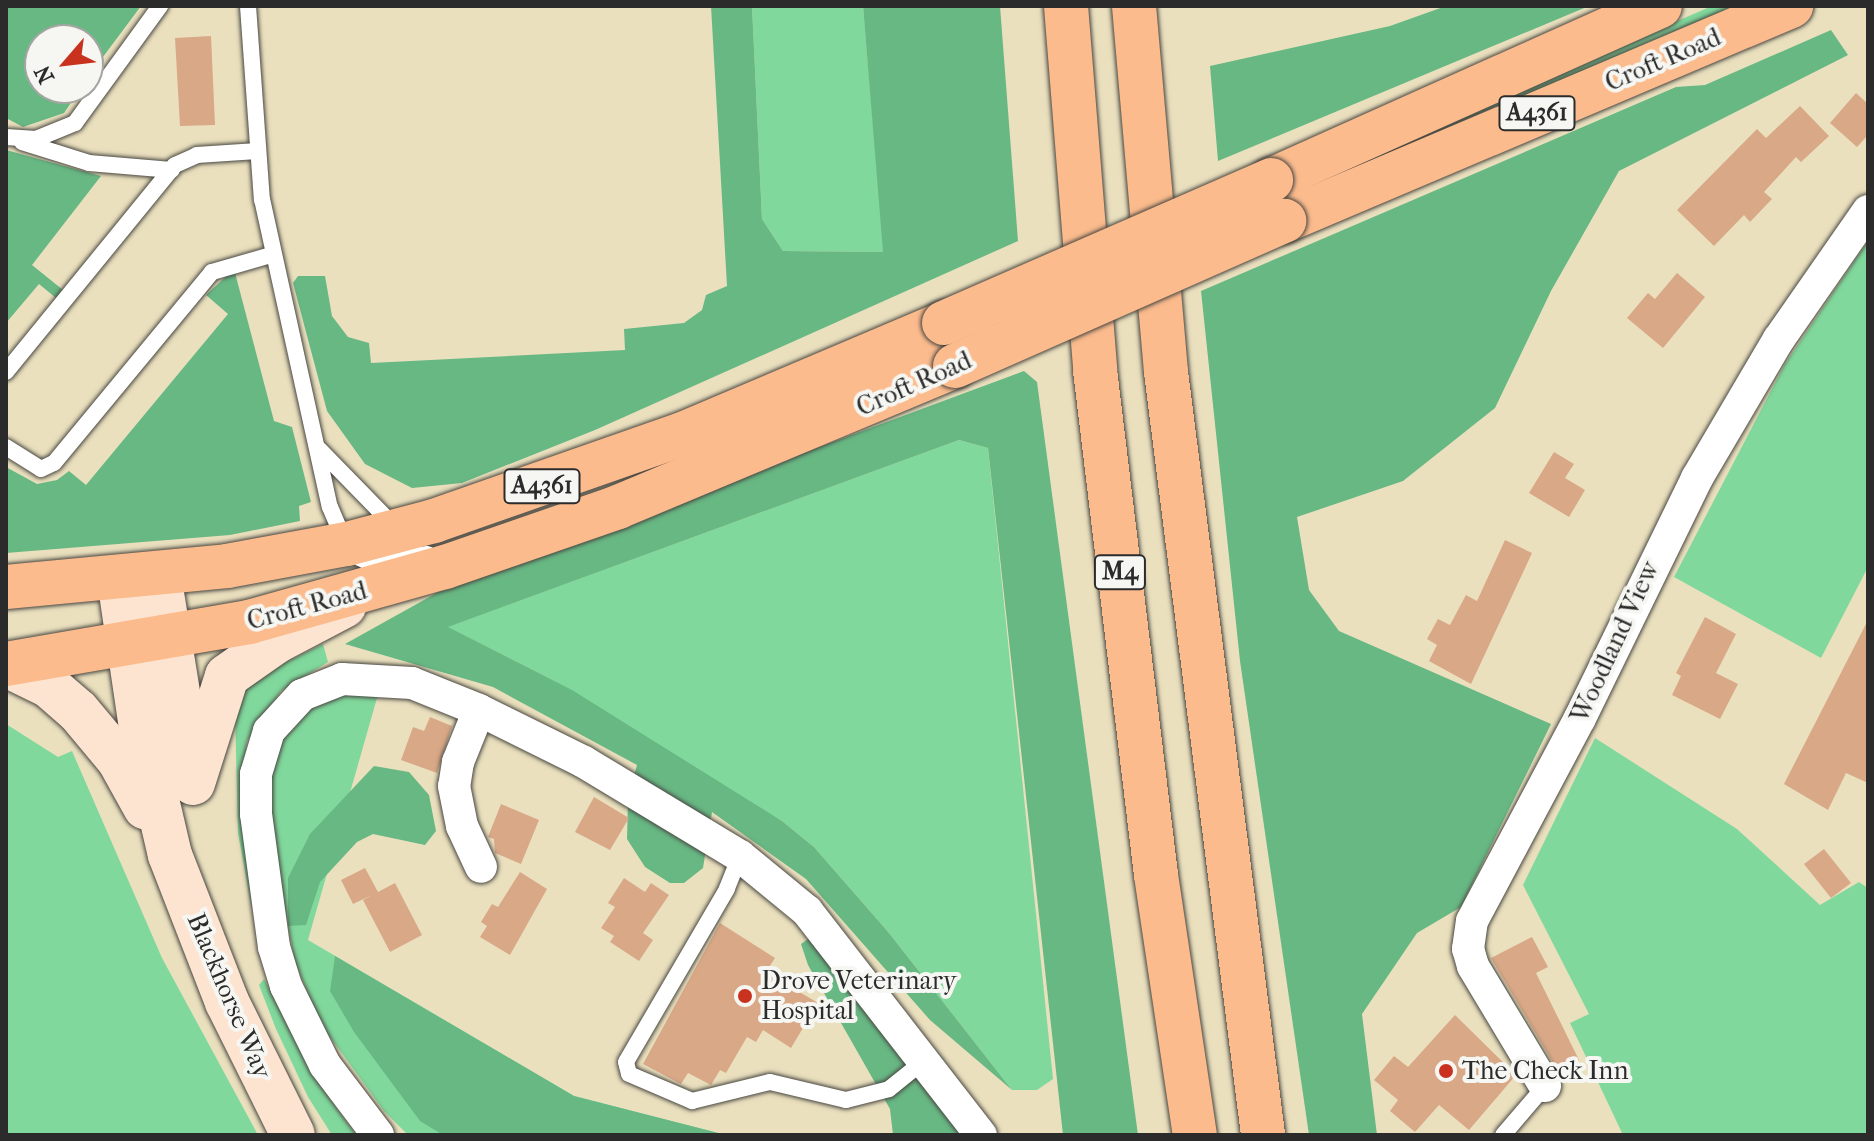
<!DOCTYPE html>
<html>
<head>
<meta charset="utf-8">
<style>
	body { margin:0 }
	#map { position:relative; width:1874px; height:1141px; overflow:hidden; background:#eae0be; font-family:"IM FELL French Canon",serif }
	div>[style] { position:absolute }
	.green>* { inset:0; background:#81d89c }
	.forest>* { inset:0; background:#68b884 }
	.building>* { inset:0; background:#d9a887 }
	.roads { filter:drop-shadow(0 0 2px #484641) drop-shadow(0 0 2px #484641) }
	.lane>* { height:16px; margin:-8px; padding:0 8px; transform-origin:8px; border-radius:8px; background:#fff }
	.street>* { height:32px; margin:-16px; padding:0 16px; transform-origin:16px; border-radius:16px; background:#fff }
	.secondary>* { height:44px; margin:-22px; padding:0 22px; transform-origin:22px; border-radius:22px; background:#fde4d1 }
	.primary>* { height:44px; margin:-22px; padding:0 22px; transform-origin:22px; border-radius:22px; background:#fbbb8d }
	.highway>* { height:44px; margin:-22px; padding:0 22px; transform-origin:22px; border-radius:22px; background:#fbbb8d }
	.bridges { filter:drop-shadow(0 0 2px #484641) drop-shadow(0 0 2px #484641) }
	.primary-bridge>* { height:44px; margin:-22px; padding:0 22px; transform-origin:22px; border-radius:22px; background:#fbbb8d }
	.dots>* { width:22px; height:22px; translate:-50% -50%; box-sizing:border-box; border:4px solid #f6f6f2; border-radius:50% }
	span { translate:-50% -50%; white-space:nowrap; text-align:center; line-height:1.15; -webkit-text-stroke:8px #f6f6f2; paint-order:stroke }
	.shield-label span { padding:2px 6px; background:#f6f6f2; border:2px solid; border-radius:6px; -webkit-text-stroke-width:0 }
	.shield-label { font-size:24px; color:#2b2b2b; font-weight:700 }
	.street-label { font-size:26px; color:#2b2b2b }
	.poi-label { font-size:26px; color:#2b2b2b }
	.left { translate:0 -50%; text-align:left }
	.frame { position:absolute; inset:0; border:8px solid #2b2b2b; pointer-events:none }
	.north { position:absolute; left:24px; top:24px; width:80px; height:80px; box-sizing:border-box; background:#f6f6f2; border:2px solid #a5a5a2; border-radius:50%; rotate:242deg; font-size:22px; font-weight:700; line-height:32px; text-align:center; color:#2b2b2b }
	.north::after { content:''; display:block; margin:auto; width:28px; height:36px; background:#c8321e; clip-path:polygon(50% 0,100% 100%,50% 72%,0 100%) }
</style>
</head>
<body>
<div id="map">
	<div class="green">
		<i style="clip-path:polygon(752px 6px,863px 6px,884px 252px,783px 251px,762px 219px)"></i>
		<i style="clip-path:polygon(1712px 6px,1736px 6px,1272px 208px,1268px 198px)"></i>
		<i style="clip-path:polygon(1868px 241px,1868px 567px,1821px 658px,1674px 577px,1785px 364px)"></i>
		<i style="clip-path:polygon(959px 440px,988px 448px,1053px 1079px,1037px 1090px,1012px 1090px,889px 933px,814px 847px,782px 821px,447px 627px)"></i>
		<i style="clip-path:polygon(323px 644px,328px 662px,281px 691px,247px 741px,241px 789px,252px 910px,238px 833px,235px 714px,244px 691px,274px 668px)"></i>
		<i style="clip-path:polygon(371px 687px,377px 698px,308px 940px,574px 1096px,726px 1135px,408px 1135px,384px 1111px,322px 1026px,295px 962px,271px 836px,272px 749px,306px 705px)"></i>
		<i style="clip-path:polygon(6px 724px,58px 757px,72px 751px,162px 958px,258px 1135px,6px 1135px)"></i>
		<i style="clip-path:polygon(1595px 738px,1737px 829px,1820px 905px,1859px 882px,1868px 888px,1868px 1135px,1623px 1135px,1570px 1023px,1589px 1014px,1523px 885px)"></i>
		<i style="clip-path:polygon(264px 979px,320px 1085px,356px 1135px,332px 1135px,308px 1097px,276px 1029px,259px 985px)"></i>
	</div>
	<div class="forest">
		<i style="clip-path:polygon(6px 6px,141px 6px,88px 77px,88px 40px,40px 40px,40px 88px,81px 88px,64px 113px,23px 127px,6px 118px)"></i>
		<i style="clip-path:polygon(711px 6px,752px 6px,762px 219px,783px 251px,883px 252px,863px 6px,1000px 6px,1018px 241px,595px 430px,462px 483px,412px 488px,365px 464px,327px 411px,293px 283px,298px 276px,325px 276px,332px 316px,348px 337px,369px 343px,371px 363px,625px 350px,624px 329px,684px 323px,702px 310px,706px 295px,727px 286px)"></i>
		<i style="clip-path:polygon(1446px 6px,1589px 6px,1218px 161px,1210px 66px,1390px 26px)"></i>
		<i style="clip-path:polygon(1831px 30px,1848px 55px,1619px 171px,1551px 291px,1495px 408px,1403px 481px,1297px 517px,1309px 590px,1339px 631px,1551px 724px,1461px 907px,1417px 933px,1362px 1014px,1377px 1135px,1309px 1135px,1240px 661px,1201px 291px,1676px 87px,1705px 85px)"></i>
		<i style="clip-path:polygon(6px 150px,101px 176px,32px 265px,63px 290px,56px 298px,39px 284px,6px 323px)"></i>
		<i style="clip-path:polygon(234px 269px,274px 421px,292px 427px,311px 502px,299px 506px,300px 521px,230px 535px,6px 553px,6px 467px,37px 484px,57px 480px,69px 471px,86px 485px,228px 314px,206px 295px)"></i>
		<i style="clip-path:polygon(1024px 371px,1037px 382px,1138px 1135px,1063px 1135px,988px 448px,959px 440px,448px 627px,572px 690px,782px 821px,814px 847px,889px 933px,1012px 1090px,930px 1020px,806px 879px,712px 812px,703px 868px,684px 883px,670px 883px,645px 867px,627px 839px,628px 798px,637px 765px,493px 687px,345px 644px,458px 581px)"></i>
		<i style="clip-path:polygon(374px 766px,409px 772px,429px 795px,436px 831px,425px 845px,373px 834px,357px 842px,320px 882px,306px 925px,288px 926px,288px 878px,310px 834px)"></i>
		<i style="clip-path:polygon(811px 937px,976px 1135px,893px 1135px,890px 1109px,808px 965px,801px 944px)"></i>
		<i style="clip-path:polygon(335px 956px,574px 1096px,726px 1135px,443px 1135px,420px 1121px,354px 1032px,330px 991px)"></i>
	</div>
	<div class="building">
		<i style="clip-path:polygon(211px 36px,215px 125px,180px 126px,175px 38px)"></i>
		<i style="clip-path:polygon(1856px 93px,1868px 104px,1868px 135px,1857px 147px,1830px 123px)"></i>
		<i style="clip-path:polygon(1800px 106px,1829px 136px,1801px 162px,1796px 157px,1764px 192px,1772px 199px,1750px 222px,1744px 215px,1714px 246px,1677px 210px,1757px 129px,1766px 138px)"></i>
		<i style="clip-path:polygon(1677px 273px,1705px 297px,1663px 348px,1627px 318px,1648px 293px,1655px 299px)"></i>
		<i style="clip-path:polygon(1554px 452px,1574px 464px,1565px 478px,1585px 490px,1569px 517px,1529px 493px)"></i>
		<i style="clip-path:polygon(1505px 540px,1532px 553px,1471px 684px,1429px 661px,1437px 645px,1427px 639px,1438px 619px,1450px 625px,1466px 595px,1477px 601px)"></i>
		<i style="clip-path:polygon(1705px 617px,1736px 634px,1716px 673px,1738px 684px,1720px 719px,1672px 695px,1681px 676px,1676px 673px)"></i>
		<i style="clip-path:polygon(1868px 620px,1868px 783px,1846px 773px,1828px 810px,1784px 784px)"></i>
		<i style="clip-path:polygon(430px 717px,452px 726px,437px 773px,401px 760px,413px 727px,424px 731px)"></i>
		<i style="clip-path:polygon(594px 797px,629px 818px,610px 850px,575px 832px)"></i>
		<i style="clip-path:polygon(501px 804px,539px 820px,521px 864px,495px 853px,494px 839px,488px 837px)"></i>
		<i style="clip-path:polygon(1824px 849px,1851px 883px,1831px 898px,1804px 864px)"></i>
		<i style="clip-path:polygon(365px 868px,378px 892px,395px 883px,422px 935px,390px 952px,363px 900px,372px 895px,353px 904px,341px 880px)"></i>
		<i style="clip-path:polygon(520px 872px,547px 889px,510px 955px,480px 937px,487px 926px,481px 922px,492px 904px,498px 907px)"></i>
		<i style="clip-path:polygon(624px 878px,645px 892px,651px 883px,669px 895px,643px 933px,653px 940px,639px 961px,610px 942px,614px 936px,601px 928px,615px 907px,608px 903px)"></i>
		<i style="clip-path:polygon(720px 923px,775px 958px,766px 972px,818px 1003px,791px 1048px,763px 1030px,756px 1042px,747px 1037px,726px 1073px,720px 1070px,711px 1085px,688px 1073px,681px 1084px,643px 1064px)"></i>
		<i style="clip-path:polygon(1532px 937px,1548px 967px,1536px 973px,1579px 1060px,1558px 1071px,1491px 958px)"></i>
		<i style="clip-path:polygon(1455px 1015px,1516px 1075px,1469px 1130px,1439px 1105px,1415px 1132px,1390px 1111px,1398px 1100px,1374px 1080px,1394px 1056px,1408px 1067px)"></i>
	</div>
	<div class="roads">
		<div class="lane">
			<i style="left:248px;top:6px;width:194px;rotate:85.9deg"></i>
			<i style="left:262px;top:199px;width:315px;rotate:77.6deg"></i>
			<i style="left:330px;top:507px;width:36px;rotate:67deg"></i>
			<i style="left:344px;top:540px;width:24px;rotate:48deg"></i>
			<i style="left:360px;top:558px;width:9px;rotate:27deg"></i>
			<i style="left:368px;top:562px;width:60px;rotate:-7.7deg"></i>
			<i style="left:6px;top:137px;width:30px;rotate:4deg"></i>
			<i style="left:36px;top:139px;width:42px;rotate:-22.3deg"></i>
			<i style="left:75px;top:123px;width:145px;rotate:-54deg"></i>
			<i style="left:22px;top:142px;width:70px;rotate:17.4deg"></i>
			<i style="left:89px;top:163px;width:83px;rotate:4.8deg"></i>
			<i style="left:6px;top:372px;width:267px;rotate:-50.8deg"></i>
			<i style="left:175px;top:165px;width:24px;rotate:-24deg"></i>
			<i style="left:197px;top:155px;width:60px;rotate:-3.8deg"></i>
			<i style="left:6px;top:447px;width:41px;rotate:32.2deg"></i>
			<i style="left:41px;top:469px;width:14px;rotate:-25deg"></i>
			<i style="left:54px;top:463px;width:248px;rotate:-50.4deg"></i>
			<i style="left:212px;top:272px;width:61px;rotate:-16.1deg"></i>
			<i style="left:319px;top:449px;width:109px;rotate:45.7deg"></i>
			<i style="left:740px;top:856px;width:35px;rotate:112deg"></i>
			<i style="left:727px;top:889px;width:200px;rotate:120.3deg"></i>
			<i style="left:626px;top:1062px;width:12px;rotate:76deg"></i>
			<i style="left:629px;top:1074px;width:69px;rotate:23.2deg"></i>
			<i style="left:692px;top:1101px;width:80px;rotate:-13.7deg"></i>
			<i style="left:770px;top:1082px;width:78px;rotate:13.3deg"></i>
			<i style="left:846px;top:1100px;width:44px;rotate:-14.3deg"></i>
			<i style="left:889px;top:1089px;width:46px;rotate:-38.9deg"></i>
			<i style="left:1503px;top:1135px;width:65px;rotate:-49.4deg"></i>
		</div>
		<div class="street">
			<i style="left:479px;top:710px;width:56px;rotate:112deg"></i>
			<i style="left:458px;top:762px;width:24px;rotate:99deg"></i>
			<i style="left:454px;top:786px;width:41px;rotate:78.7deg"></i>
			<i style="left:462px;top:826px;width:45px;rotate:65.1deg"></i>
			<i style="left:1545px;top:1086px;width:140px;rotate:-121deg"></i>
			<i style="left:1473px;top:966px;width:18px;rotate:-106deg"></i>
			<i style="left:1468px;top:949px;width:28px;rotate:-82deg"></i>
			<i style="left:1472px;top:921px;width:230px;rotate:-62deg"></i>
			<i style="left:1580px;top:718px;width:267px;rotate:-64deg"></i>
			<i style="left:1697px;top:478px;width:161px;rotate:-59.5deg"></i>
			<i style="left:1779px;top:339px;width:156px;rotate:-55.2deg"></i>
			<i style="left:378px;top:1135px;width:88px;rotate:-127.1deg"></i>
			<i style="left:325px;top:1065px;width:88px;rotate:-116.3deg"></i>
			<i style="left:286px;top:986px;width:41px;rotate:-107.1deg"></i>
			<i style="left:274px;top:947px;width:134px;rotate:-97.7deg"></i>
			<i style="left:256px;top:814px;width:40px;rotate:-90deg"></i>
			<i style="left:256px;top:774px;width:45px;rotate:-73.2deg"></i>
			<i style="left:269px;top:731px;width:49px;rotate:-47.5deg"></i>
			<i style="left:302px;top:695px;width:43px;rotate:-21.8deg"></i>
			<i style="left:342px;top:679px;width:70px;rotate:3.3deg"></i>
			<i style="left:412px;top:683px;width:72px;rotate:21.9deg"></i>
			<i style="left:479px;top:710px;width:117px;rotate:26.3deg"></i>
			<i style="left:584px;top:762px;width:182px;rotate:31.1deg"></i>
			<i style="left:740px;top:856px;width:87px;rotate:39.4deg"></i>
			<i style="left:807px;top:911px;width:284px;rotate:52.2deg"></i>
		</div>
		<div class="secondary">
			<i style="left:159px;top:575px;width:200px;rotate:80.8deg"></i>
			<i style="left:119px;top:579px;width:158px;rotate:81.6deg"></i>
			<i style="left:142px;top:735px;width:123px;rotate:76.9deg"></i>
			<i style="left:170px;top:855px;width:158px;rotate:68.8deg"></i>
			<i style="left:227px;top:1002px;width:148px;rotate:63.6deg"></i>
			<i style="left:6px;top:665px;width:48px;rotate:26deg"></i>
			<i style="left:49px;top:686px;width:38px;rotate:41deg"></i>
			<i style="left:78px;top:711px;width:64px;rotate:50.1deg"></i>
			<i style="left:119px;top:760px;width:54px;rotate:61deg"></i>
			<i style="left:193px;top:783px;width:112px;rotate:-72.4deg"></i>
			<i style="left:227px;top:676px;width:61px;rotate:-35deg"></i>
			<i style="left:277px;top:641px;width:76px;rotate:-27.6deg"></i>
		</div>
		<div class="primary">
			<i style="left:1271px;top:180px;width:426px;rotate:-24.1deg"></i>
			<i style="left:1284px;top:221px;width:551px;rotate:-22.98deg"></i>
			<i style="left:6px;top:587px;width:222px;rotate:-5.4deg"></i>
			<i style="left:227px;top:566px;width:122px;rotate:-10.4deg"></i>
			<i style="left:347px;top:544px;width:90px;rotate:-14.8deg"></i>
			<i style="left:434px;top:521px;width:264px;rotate:-19.3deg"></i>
			<i style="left:683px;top:434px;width:284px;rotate:-23deg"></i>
			<i style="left:6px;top:664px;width:247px;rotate:-9.8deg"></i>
			<i style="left:249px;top:622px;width:204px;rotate:-15.7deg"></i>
			<i style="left:445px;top:567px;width:183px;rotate:-19.1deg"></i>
			<i style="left:618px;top:507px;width:365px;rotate:-22.7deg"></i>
		</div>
		<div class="highway">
			<i style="left:1066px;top:6px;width:365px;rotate:85.4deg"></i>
			<i style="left:1095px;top:370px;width:509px;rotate:83.11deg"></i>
			<i style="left:1156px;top:875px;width:263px;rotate:81.5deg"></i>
			<i style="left:1134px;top:6px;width:367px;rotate:85deg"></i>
			<i style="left:1166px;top:372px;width:769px;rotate:82.75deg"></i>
		</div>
	</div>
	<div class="bridges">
		<div class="primary-bridge">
			<i style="left:944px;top:323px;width:357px;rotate:-23.6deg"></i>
			<i style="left:955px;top:366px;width:360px;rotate:-23.8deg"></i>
		</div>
	</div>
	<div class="dots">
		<i style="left:745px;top:996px;background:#c8321e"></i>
		<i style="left:1446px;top:1071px;background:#c8321e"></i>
	</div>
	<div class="shield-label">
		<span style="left:1537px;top:113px">A4361</span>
		<span style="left:542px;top:486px">A4361</span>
		<span style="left:1120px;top:572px">M4</span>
	</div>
	<div class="street-label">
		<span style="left:1663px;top:60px;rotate:-23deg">Croft Road</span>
		<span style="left:914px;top:384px;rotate:-24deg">Croft Road</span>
		<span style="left:307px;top:606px;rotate:-15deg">Croft Road</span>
		<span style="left:1615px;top:642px;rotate:-65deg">Woodland View</span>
		<span style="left:229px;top:996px;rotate:67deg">Blackhorse Way</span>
	</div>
	<div class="poi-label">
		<span class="left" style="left:761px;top:996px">Drove Veterinary<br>Hospital</span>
		<span class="left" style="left:1462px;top:1071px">The Check Inn</span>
	</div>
	<div class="frame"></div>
	<div class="north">N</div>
</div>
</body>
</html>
